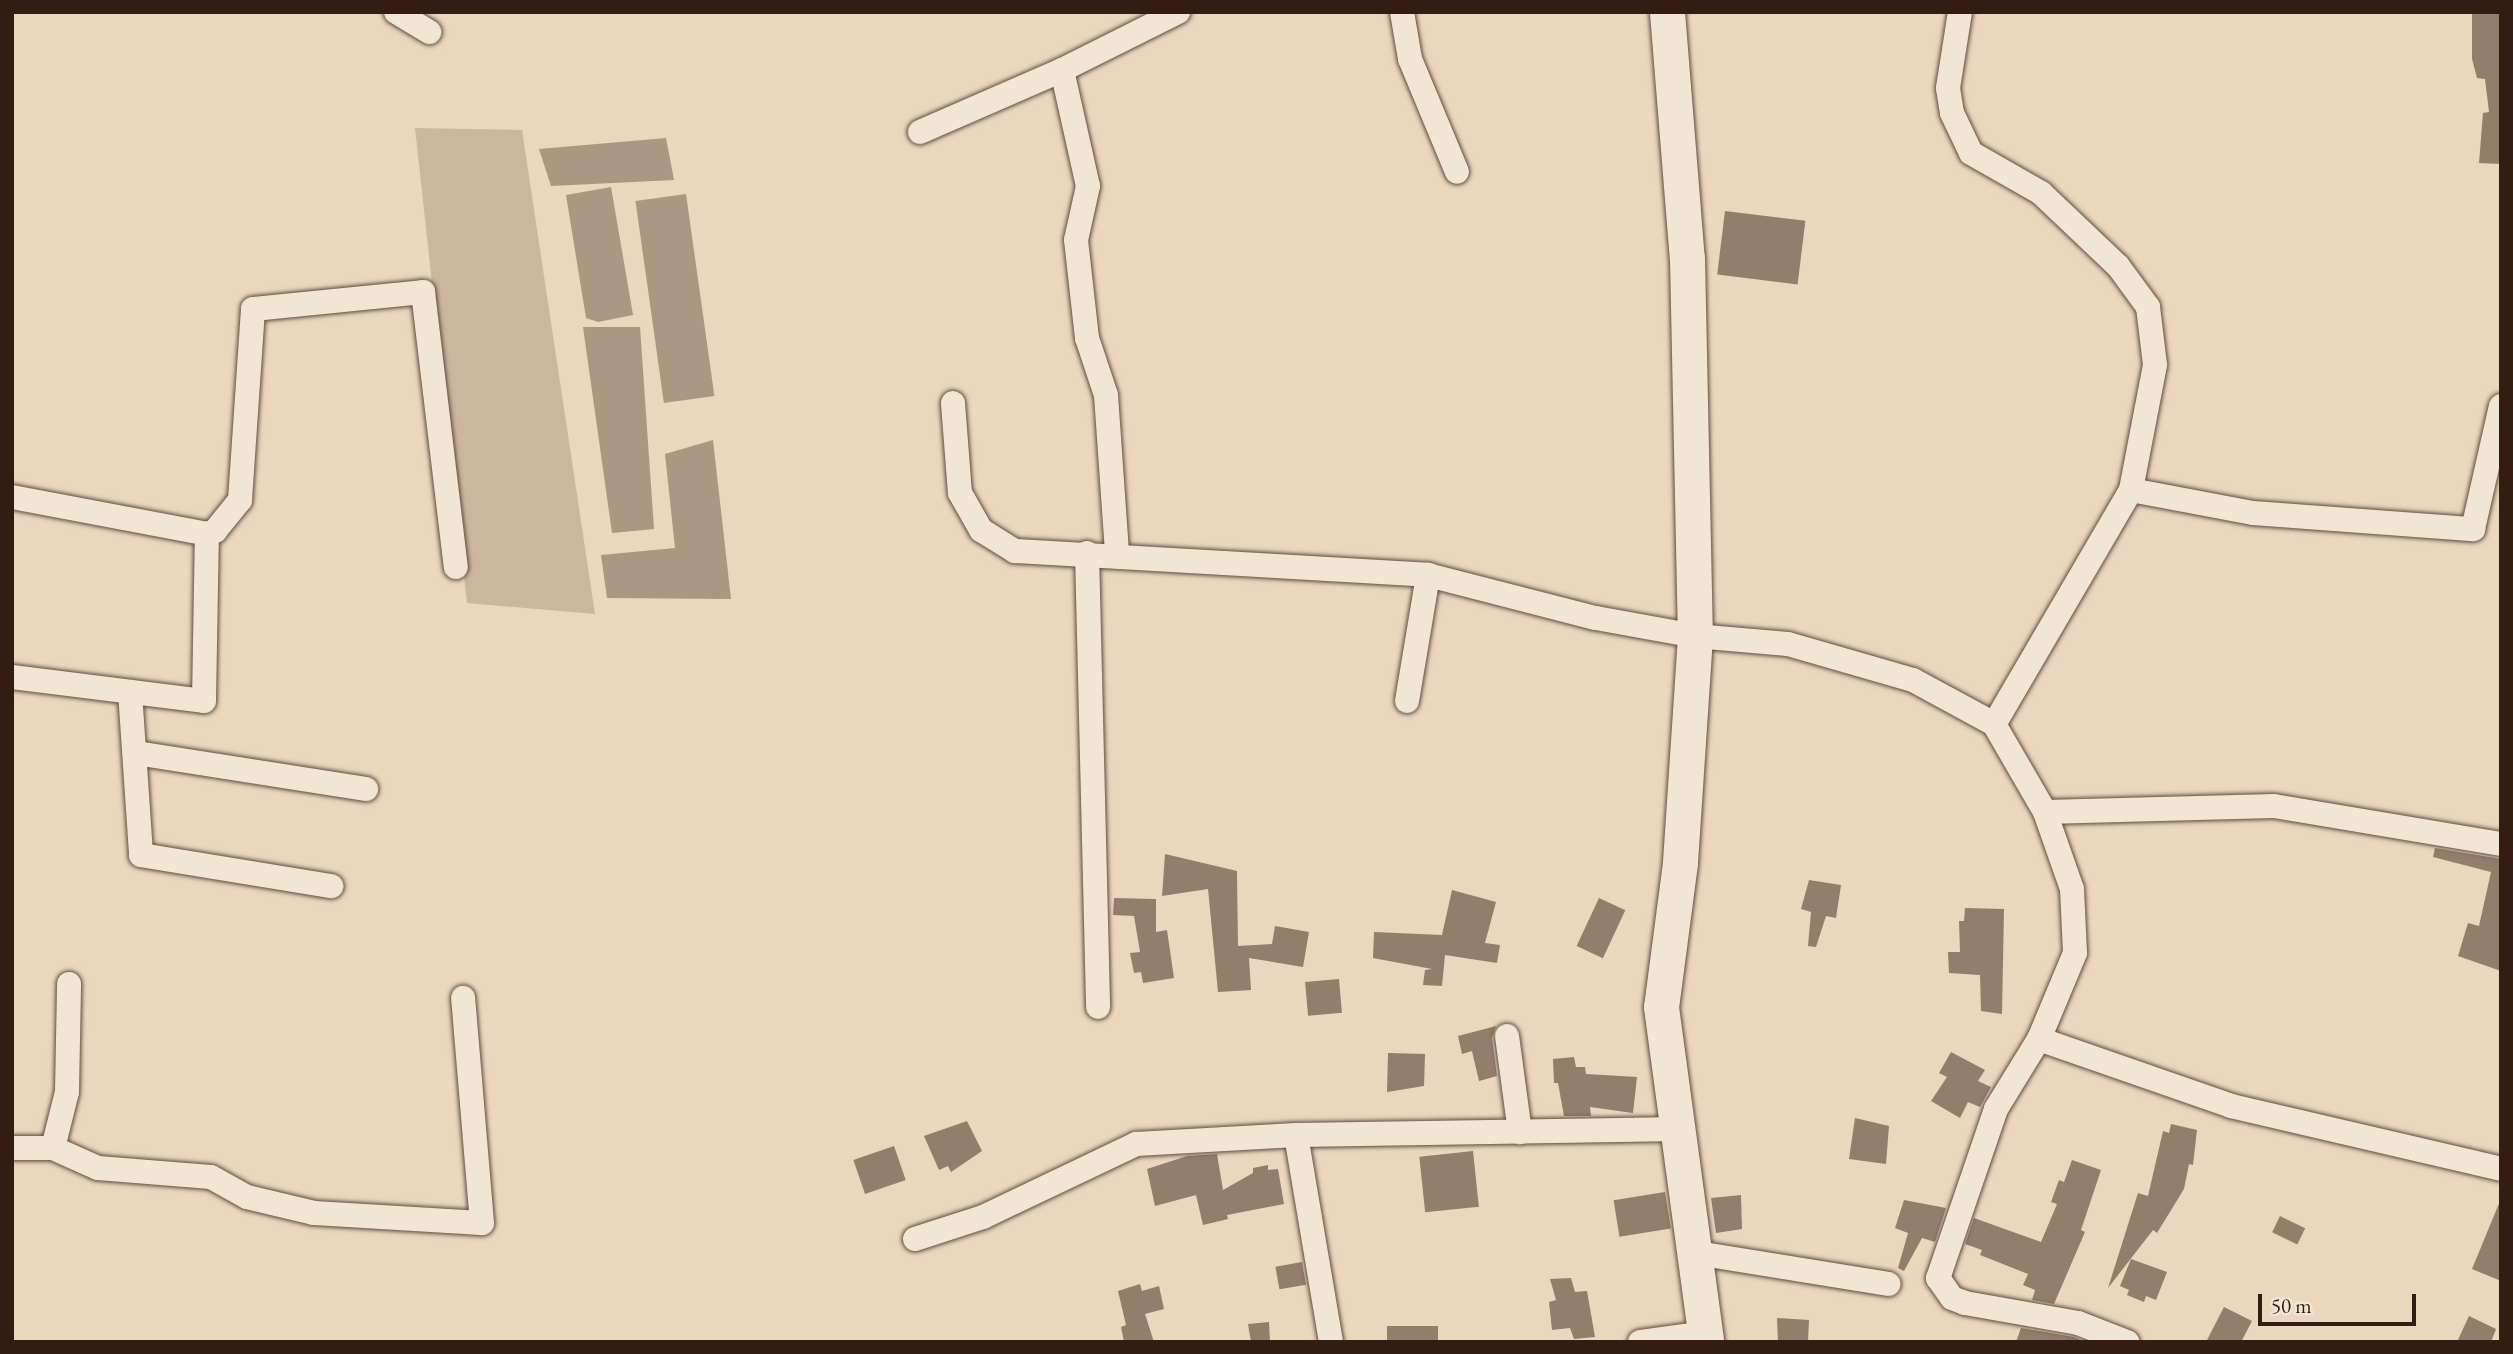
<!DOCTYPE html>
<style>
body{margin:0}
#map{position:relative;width:2513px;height:1354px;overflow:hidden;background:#ead7bd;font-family:"EB Garamond",serif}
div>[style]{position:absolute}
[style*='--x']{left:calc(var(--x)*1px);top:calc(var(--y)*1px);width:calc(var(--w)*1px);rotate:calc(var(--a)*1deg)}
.green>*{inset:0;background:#cbb7a0}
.water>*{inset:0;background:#ac9783;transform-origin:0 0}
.building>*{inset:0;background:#937d6b;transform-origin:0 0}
.roads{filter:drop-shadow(0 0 2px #624b3d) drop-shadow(0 0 2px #624b3d)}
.street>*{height:24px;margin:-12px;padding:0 12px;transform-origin:12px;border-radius:12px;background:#f1e5d4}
.secondary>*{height:35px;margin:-17.5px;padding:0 17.5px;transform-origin:17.5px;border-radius:17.5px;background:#f1e5d4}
span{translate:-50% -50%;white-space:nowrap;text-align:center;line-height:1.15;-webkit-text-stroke:5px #f1e5d4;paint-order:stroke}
.frame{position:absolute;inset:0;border:14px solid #351c12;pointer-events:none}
.scale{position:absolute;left:2258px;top:1294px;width:158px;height:32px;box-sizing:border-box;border:4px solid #351c12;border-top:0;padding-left:9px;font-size:21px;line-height:24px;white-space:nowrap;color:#351c12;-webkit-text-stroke:5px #f1e5d4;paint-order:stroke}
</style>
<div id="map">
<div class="green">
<div style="clip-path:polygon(415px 128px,522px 130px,595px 614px,467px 603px)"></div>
</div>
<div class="water">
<div style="clip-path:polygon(666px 138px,674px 180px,551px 186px,539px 149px)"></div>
<div style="clip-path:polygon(611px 187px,633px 315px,598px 322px,586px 318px,566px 195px)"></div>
<div style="left:686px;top:194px;width:204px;height:51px;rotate:82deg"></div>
<div style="clip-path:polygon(583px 327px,640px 327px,654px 529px,612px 533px)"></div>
<div style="clip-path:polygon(713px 440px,731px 599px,607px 598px,601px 555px,675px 548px,665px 454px)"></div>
</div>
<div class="building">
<div style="clip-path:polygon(2472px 12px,2501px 12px,2501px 164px,2479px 163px,2483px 113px,2489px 112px,2485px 79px,2477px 78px,2472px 59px)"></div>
<div style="left:1725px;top:211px;width:81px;height:64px;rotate:7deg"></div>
<div style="clip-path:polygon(2435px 848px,2501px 859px,2501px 971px,2458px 956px,2468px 923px,2479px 926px,2491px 872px,2433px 857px)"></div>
<div style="clip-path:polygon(1165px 854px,1237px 871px,1238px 946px,1272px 944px,1275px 926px,1309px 932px,1303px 967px,1249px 958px,1251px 990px,1218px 992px,1208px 889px,1162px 896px)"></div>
<div style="clip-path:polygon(1809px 880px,1841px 885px,1836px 918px,1826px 916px,1816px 947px,1808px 946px,1811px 912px,1801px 909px)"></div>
<div style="clip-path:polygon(1452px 890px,1496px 902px,1485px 943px,1500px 945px,1497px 963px,1445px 955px,1442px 986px,1423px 985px,1425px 970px,1432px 969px,1373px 958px,1374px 932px,1442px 935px)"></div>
<div style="clip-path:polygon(1114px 898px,1156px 899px,1156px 932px,1167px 930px,1174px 978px,1143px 983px,1141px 972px,1134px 973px,1130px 953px,1140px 952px,1134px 916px,1113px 915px)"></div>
<div style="left:1599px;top:898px;width:29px;height:53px;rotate:25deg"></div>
<div style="clip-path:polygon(1965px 908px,2004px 909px,2002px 1014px,1981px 1011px,1980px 975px,1949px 973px,1948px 952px,1960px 952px,1959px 921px,1964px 921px)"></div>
<div style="left:1339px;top:979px;width:34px;height:34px;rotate:85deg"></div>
<div style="clip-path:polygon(1496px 1026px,1492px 1038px,1497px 1076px,1479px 1081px,1472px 1051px,1462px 1054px,1458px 1036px)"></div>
<div style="clip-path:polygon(1951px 1052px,1985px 1070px,1978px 1081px,1991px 1087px,1980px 1107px,1968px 1102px,1960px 1118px,1931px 1101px,1947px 1077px,1939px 1073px)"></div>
<div style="clip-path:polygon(1388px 1053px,1425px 1054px,1424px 1086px,1387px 1092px)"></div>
<div style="clip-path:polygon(1574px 1057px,1576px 1067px,1585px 1067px,1586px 1074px,1637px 1077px,1633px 1113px,1590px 1107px,1591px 1116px,1564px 1116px,1558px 1083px,1554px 1083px,1553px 1059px)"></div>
<div style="clip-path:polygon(1855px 1118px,1889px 1126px,1886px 1164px,1849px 1159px)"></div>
<div style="clip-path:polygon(967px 1121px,982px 1151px,951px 1172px,948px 1166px,939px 1170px,924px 1136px)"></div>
<div style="clip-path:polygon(2171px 1124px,2197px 1130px,2193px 1165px,2189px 1164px,2184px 1189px,2157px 1233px,2153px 1230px,2108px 1288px,2138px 1193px,2148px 1196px,2163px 1131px,2169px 1133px)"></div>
<div style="left:894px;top:1146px;width:36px;height:43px;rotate:71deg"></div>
<div style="left:1473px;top:1151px;width:56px;height:54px;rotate:84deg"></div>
<div style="clip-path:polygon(1217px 1154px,1223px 1190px,1253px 1173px,1253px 1168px,1268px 1165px,1268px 1170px,1278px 1169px,1284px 1204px,1227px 1215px,1228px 1219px,1203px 1225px,1196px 1195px,1155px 1206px,1147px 1169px,1187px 1156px)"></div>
<div style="clip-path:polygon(2072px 1160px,2101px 1170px,2081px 1230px,2085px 1232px,2054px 1304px,2032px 1300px,2035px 1290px,2023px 1285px,2028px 1274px,1980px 1255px,1982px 1250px,1965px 1244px,1974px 1218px,2041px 1242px,2057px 1204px,2051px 1202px,2059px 1180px,2064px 1182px)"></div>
<div style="left:1665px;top:1192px;width:37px;height:52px;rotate:81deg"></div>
<div style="clip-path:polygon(1741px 1195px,1742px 1229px,1716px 1233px,1711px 1198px)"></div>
<div style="clip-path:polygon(1904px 1200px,1946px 1208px,1935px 1242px,1922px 1238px,1904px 1271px,1898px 1268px,1908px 1233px,1895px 1228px)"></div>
<div style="clip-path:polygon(2500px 1201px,2501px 1201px,2501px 1281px,2472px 1269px)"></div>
<div style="left:2280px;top:1216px;width:28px;height:18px;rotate:26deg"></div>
<div style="clip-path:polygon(2131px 1259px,2167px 1272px,2156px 1300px,2146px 1296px,2144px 1302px,2127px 1295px,2129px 1290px,2120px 1286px)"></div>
<div style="left:1302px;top:1262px;width:23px;height:27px;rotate:80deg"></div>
<div style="clip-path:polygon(1571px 1278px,1575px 1292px,1587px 1291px,1595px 1337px,1574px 1339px,1570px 1328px,1552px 1330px,1549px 1302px,1556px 1300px,1550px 1279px)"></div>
<div style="clip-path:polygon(1140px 1284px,1142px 1291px,1159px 1286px,1164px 1309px,1145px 1314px,1154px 1342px,1124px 1342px,1121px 1327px,1126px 1325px,1118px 1291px)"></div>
<div style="clip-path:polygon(2224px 1307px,2252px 1321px,2241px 1342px,2206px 1342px)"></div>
<div style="clip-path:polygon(2469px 1316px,2496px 1329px,2491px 1342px,2457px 1342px)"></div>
<div style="clip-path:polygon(1777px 1318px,1809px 1320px,1808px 1342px,1778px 1342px)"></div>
<div style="clip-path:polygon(1269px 1322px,1270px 1342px,1251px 1342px,1248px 1324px)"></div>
<div style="left:1387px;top:1326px;width:51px;height:16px"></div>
<div style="clip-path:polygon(2021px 1328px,2074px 1337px,2085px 1342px,2016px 1342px)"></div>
</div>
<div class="roads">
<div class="street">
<div style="--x:396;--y:12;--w:39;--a:31"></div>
<div style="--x:1402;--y:12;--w:48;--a:80.3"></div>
<div style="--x:1410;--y:59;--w:122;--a:67.4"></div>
<div style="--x:1960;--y:12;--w:77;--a:99"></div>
<div style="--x:1948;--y:88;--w:25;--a:81"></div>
<div style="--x:1952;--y:113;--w:44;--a:64.6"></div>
<div style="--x:1971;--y:153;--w:81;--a:29.7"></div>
<div style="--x:2041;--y:193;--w:106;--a:43.5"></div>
<div style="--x:2118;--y:266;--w:51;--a:53.8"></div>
<div style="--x:2148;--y:307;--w:58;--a:83.1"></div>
<div style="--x:2155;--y:365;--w:127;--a:100.9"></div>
<div style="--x:2131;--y:490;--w:271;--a:120.3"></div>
<div style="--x:1062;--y:70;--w:119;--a:77.4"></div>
<div style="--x:1088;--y:186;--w:55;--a:102.5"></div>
<div style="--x:1076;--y:240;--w:99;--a:83.6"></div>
<div style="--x:1087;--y:338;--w:60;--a:71.6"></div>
<div style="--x:1106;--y:395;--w:159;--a:86"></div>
<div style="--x:920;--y:132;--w:155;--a:-23.6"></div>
<div style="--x:1062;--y:70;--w:130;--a:-26.6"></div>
<div style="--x:953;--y:403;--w:90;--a:85.6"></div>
<div style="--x:960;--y:493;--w:43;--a:60.4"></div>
<div style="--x:981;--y:530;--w:40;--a:32"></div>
<div style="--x:1015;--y:551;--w:414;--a:3.3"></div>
<div style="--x:1428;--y:575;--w:173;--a:14.4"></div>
<div style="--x:1596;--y:618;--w:101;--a:10.3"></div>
<div style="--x:1695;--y:636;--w:93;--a:4.9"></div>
<div style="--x:1788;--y:644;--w:130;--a:16.1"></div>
<div style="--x:1913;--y:680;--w:92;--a:28.5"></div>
<div style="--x:1994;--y:724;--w:102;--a:59.9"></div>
<div style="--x:2045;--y:812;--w:82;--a:70.7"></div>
<div style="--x:2072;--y:889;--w:64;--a:87.3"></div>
<div style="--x:2075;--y:953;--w:93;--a:112.7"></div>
<div style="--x:2039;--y:1039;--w:82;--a:121.6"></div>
<div style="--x:1996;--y:1109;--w:179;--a:108.9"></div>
<div style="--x:1938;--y:1278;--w:24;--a:55"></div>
<div style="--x:1952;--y:1298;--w:14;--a:21"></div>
<div style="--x:1965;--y:1303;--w:115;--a:10"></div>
<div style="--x:2078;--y:1323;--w:53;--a:21.2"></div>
<div style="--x:2131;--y:490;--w:124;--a:10.7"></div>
<div style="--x:2253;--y:513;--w:221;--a:4.2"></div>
<div style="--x:2473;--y:529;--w:126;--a:-77.2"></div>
<div style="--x:12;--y:497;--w:198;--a:10.7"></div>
<div style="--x:207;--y:534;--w:9;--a:-21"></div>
<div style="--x:215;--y:531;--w:40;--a:-51"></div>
<div style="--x:240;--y:500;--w:191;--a:-86.1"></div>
<div style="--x:253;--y:309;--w:171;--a:-5.7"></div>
<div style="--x:423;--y:292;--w:277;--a:83.2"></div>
<div style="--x:1087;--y:553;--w:454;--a:88.6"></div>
<div style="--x:12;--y:677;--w:193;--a:7.1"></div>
<div style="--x:204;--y:701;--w:167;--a:-89"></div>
<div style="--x:130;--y:692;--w:163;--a:86.1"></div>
<div style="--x:141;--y:855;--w:193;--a:9.3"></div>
<div style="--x:1407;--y:701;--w:128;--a:-80.5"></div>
<div style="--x:136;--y:753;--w:233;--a:8.9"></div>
<div style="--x:2045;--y:812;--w:229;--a:-1.5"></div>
<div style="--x:2274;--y:806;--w:230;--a:9.5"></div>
<div style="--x:1507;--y:1036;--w:97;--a:82.3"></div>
<div style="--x:2039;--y:1039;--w:203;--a:19.2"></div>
<div style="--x:2231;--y:1106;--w:277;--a:13.1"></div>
<div style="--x:1296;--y:1135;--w:210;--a:80.4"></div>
<div style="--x:12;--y:1148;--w:41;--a:0"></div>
<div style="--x:53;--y:1148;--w:49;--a:24"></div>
<div style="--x:98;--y:1168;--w:113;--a:4.6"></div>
<div style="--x:211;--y:1177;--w:41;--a:29.1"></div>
<div style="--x:247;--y:1197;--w:69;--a:13.4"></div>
<div style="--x:314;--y:1213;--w:168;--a:3.4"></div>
<div style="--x:482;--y:1223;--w:226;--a:-94.8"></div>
<div style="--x:53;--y:1148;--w:58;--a:-76"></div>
<div style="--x:67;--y:1092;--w:108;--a:-88.9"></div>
<div style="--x:915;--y:1239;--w:71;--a:-17.9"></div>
<div style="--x:983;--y:1217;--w:170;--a:-25.5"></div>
<div style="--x:1136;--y:1144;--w:160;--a:-3.2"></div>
<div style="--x:1296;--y:1135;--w:384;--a:-0.9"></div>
<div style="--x:1697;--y:1253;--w:194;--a:9.2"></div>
<div style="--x:1640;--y:1342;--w:66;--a:-7.9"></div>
</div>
<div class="secondary">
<div style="--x:1667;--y:12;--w:247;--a:85.4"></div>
<div style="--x:1687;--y:258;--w:378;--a:88.8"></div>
<div style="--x:1695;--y:636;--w:227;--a:93.8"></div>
<div style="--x:1680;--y:863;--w:145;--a:97.5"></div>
<div style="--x:1661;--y:1007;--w:338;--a:82.3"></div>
</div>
</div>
<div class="frame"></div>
<div class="scale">50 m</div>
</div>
